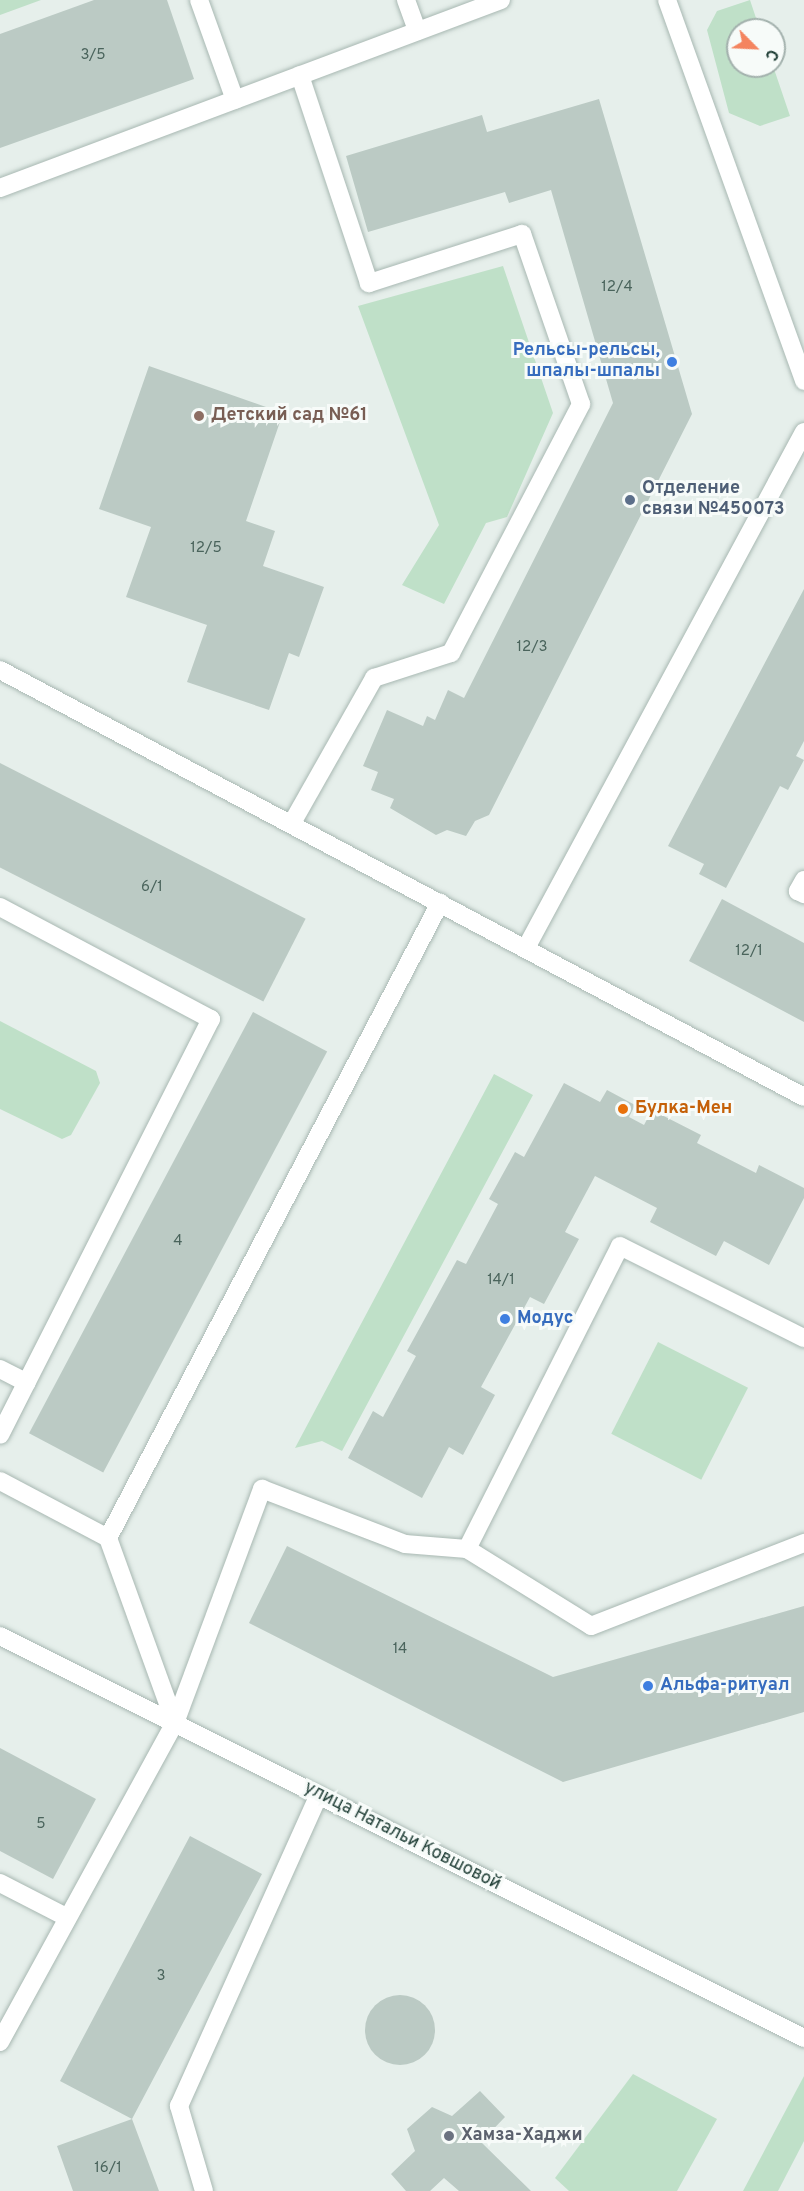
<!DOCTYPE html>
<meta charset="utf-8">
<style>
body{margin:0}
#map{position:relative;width:804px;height:2191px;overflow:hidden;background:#e6efeb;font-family:Overpass,sans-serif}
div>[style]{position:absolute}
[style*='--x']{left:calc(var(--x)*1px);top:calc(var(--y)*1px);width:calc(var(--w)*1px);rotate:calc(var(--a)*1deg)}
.green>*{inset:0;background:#bfe0c8;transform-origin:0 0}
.building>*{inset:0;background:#bbcac4;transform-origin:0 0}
.round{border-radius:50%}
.roads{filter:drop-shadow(0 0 2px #a8b8b2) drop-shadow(0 0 2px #a8b8b2)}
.lane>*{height:18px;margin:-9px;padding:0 9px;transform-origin:9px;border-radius:9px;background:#fff}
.street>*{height:18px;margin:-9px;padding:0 9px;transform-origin:9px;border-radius:9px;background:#fff}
.dots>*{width:16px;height:16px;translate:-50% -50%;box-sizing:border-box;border:3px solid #f7fbf9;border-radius:50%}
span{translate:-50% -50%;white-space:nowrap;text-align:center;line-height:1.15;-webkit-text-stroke:6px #f7fbf9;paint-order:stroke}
.number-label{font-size:15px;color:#4a645c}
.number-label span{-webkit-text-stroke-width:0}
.shop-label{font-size:18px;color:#366cbe;font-weight:700}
.right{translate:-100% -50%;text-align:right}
.left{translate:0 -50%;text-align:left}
.education-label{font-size:18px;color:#785e54;font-weight:700}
.service-label{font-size:18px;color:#4e5e75;font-weight:700}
.food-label{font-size:18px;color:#c56008;font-weight:700}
.street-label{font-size:18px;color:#24423a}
.worship-label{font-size:18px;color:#5b616d;font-weight:700}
.north{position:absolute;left:726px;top:18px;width:60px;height:60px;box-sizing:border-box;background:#f7fbf9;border:2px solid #a3b1ad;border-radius:50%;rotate:114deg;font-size:16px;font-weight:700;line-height:24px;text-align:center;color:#24423a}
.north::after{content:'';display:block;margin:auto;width:21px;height:27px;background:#f4845f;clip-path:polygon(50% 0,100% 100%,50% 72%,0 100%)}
</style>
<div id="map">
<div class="green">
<div style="clip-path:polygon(0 0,41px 0,0 15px)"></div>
<div style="clip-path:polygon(750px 0,760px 30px,738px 30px,738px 66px,773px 66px,790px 116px,760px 126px,729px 113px,707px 30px,717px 11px)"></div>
<div style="clip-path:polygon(503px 266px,553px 413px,507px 517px,486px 523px,444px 604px,402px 585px,439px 525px,358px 306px)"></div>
<div style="clip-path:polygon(0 1021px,96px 1071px,100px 1083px,71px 1135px,62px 1139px,0 1109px)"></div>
<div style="clip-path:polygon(494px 1074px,533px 1095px,342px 1451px,322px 1441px,295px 1448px)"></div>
<div style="left:658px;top:1342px;width:101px;height:103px;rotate:27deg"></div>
<div style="clip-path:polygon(633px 2074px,717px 2119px,677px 2191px,569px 2191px,555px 2178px)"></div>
<div style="clip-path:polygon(804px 2076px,804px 2141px,778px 2191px,743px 2191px)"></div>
</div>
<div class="building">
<div style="clip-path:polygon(94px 0,167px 0,194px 79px,0 148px,0 34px)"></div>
<div style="clip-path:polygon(599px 99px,692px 414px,489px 815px,475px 821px,466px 836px,447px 830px,436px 835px,390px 808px,394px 799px,371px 790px,378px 772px,363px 766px,387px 710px,423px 726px,427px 716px,435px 720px,448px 690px,464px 698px,613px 403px,551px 190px,509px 203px,505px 192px,368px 232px,346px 156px,482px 115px,487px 132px)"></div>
<div style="clip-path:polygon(149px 366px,283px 413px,246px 521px,275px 531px,263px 566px,324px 587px,299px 657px,289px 653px,269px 710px,187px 682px,207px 625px,126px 597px,151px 527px,99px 509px)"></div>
<div style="clip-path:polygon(804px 589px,804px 741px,796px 756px,804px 760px,788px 790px,780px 786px,726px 888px,699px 874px,704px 864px,668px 846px)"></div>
<div style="left:0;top:763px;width:343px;height:93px;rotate:27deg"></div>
<div style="clip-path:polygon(722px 899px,804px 943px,804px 1022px,689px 961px)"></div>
<div style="left:253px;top:1012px;width:84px;height:477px;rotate:28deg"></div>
<div style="clip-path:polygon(564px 1083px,600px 1102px,607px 1090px,635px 1105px,629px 1117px,644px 1125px,652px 1110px,701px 1135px,697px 1143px,756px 1173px,759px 1165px,804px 1188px,804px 1198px,769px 1265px,724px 1241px,716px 1256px,650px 1222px,657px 1208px,595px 1176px,565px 1232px,579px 1239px,544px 1304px,530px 1297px,481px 1387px,495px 1395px,463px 1455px,449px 1447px,422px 1498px,348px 1458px,373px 1411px,383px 1417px,416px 1356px,407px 1351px,457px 1260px,466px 1264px,498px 1204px,489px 1199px,515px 1152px,524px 1157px)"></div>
<div style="clip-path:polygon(287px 1546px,553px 1677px,804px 1606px,804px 1712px,563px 1782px,249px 1623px)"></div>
<div style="clip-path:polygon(0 1748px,96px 1799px,53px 1879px,0 1851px)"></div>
<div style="clip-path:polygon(190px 1836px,262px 1874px,132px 2119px,159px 2191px,73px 2191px,57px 2146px,132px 2119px,60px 2081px)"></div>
<div class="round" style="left:365px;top:1995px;width:70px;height:70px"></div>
<div style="clip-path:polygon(480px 2091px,505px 2117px,481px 2142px,531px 2191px,459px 2191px,444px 2178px,430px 2191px,406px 2191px,391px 2174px,415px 2151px,407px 2129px,432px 2107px,452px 2116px)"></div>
</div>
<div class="roads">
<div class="lane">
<div style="--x:199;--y:0;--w:106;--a:70.2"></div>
<div style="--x:406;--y:0;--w:33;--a:70"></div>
<div style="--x:667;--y:0;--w:405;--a:70.2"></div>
<div style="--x:0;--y:188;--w:535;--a:-20.57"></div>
<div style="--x:292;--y:823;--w:167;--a:-60.5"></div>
<div style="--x:374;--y:678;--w:81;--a:-18"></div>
<div style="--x:451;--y:653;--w:281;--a:-62.4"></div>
<div style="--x:581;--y:404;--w:180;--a:-109.1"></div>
<div style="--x:522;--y:234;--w:161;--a:162.2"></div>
<div style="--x:369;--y:283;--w:219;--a:-108.4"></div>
<div style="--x:804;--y:880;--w:13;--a:119"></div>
<div style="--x:798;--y:891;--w:7;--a:27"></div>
<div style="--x:0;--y:907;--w:239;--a:28"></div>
<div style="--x:211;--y:1019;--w:466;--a:116.9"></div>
<div style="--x:526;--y:948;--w:586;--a:-61.69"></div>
<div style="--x:0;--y:1369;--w:30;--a:27"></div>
<div style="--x:0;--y:1481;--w:122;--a:27.8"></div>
<div style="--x:108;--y:1538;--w:717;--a:-62.4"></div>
<div style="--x:108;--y:1538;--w:197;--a:70.1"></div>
<div style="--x:467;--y:1549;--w:339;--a:-63.2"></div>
<div style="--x:620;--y:1246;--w:206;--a:26.6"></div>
<div style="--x:0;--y:1883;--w:76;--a:27.2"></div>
<div style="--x:0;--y:2042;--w:364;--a:-61.3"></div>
<div style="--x:175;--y:1723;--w:250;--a:-69.6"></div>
<div style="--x:262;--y:1489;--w:153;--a:21"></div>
<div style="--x:405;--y:1544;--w:62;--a:4.6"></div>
<div style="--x:467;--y:1549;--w:146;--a:31.8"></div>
<div style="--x:591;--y:1626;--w:229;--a:-21.3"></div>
<div style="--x:204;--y:2191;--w:89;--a:-106.4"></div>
<div style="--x:179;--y:2106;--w:341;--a:-65.8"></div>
</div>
<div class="street">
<div style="--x:0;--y:670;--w:910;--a:27.97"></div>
<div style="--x:0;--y:1636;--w:899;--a:26.57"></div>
</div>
</div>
<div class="dots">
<div style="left:672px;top:362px;background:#3f7fe0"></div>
<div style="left:199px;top:416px;background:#8d6e63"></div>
<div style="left:630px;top:500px;background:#5c6f8a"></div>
<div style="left:623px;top:1109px;background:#e8710a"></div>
<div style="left:505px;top:1319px;background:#3f7fe0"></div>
<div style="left:648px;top:1686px;background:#3f7fe0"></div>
<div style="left:449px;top:2136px;background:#6b7280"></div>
</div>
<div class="number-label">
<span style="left:93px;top:56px">3/5</span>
<span style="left:617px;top:288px">12/4</span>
<span style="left:206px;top:549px">12/5</span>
<span style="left:532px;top:648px">12/3</span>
<span style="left:152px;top:888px">6/1</span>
<span style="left:749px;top:952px">12/1</span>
<span style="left:178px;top:1242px">4</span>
<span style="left:501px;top:1281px">14/1</span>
<span style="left:400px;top:1650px">14</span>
<span style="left:41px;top:1825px">5</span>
<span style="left:161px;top:1977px">3</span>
<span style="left:108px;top:2169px">16/1</span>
</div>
<div class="shop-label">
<span class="right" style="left:660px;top:362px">Рельсы-рельсы,<br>шпалы-шпалы</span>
<span class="left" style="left:517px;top:1319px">Модус</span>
<span class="left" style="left:660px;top:1686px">Альфа-ритуал</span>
</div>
<div class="education-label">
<span class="left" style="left:211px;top:416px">Детский сад №61</span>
</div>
<div class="service-label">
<span class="left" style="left:642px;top:500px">Отделение<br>связи №450073</span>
</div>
<div class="food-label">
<span class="left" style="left:635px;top:1109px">Булка-Мен</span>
</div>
<div class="street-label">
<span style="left:402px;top:1837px;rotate:27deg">улица Натальи Ковшовой</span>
</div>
<div class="worship-label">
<span class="left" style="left:461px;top:2136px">Хамза-Хаджи</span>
</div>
<div class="north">С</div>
</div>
